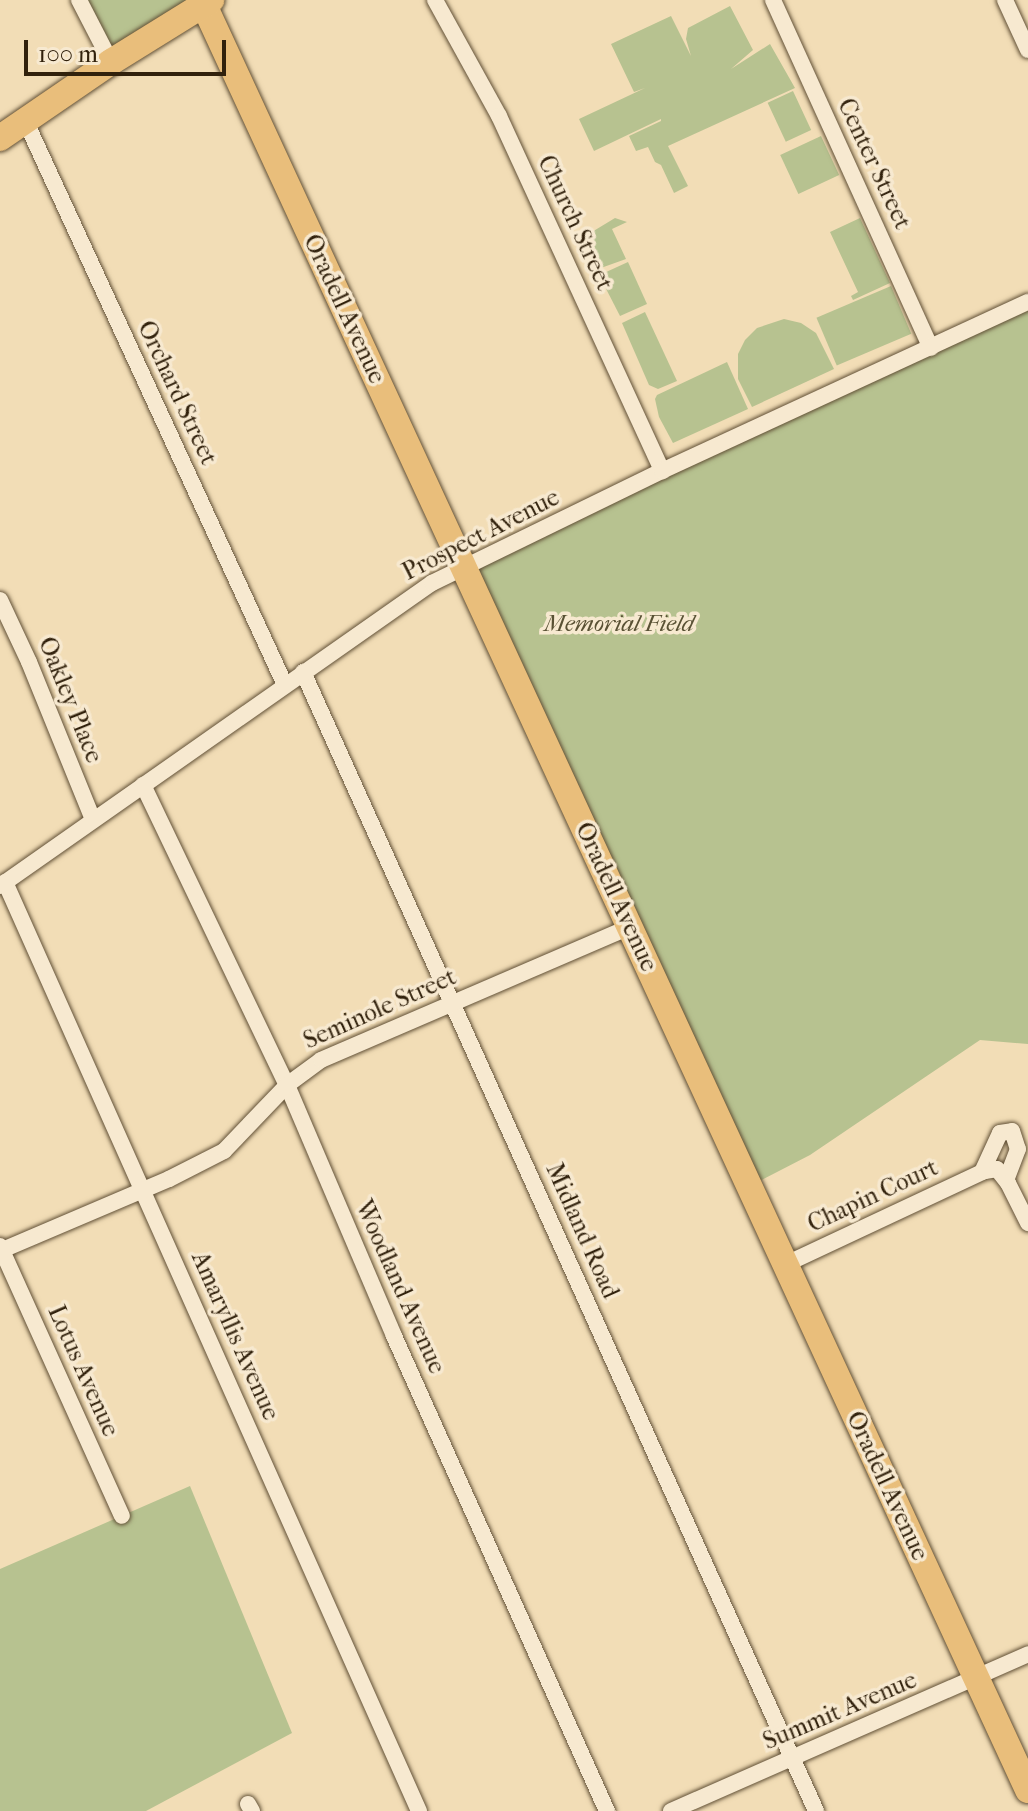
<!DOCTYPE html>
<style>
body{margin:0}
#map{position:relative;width:1028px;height:1811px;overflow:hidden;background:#f2ddb6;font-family:"IM FELL French Canon",serif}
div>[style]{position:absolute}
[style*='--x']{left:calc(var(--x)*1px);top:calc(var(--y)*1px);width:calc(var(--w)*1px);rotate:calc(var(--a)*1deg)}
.green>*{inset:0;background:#b7c290;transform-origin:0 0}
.roads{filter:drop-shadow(0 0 2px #615036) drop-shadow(0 0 2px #615036)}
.street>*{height:16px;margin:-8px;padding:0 8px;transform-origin:8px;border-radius:8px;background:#f7e9d0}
.primary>*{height:26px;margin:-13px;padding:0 13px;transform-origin:13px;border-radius:13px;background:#e9be7b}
span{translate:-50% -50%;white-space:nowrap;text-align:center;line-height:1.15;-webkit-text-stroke:7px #f7e9d0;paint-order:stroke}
.street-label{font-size:24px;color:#31210c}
.park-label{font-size:24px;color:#595134;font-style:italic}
.scale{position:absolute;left:24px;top:40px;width:202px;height:36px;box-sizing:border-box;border:4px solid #31210c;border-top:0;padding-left:10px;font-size:24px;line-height:28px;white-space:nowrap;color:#31210c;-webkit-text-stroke:6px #f7e9d0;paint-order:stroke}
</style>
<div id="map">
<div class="green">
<div style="clip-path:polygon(79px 0,201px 0,111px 62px)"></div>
<div style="clip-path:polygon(730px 6px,753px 50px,731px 69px,770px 44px,795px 88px,668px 146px,688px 186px,674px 193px,661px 165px,655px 162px,648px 147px,636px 151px,629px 136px,661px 121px,661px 119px,594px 151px,579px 119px,645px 88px,634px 92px,611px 44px,671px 16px,691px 56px,686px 39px,688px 28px)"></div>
<div style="left:793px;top:91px;width:43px;height:28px;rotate:65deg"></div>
<div style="left:821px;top:136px;width:43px;height:45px;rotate:65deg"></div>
<div style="clip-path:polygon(615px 218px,627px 222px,612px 229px,626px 259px,598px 269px,582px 238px)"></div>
<div style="clip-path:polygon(860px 218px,890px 283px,853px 300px,851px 296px,858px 292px,830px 232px)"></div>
<div style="clip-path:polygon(628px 262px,647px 304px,620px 316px,601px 279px,604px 273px)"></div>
<div style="left:891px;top:286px;width:52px;height:81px;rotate:67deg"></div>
<div style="clip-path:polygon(1028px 302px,1028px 1044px,980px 1040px,810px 1155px,748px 1187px,463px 568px)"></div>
<div style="clip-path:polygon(645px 312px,677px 381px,658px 389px,649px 385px,622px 323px)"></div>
<div style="clip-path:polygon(784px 319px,801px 323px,816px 333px,834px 369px,752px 407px,738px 379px,738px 354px,745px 340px,757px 328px)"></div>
<div style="clip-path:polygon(727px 362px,748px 409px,673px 443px,659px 417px,655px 399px,657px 395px)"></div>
<div style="clip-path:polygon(190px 1486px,292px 1733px,146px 1811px,0 1811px,0 1569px)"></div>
</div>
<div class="roads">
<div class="street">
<div style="--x:79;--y:0;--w:70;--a:62.7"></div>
<div style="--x:435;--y:0;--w:132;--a:61.1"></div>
<div style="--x:499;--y:116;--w:391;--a:65.3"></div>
<div style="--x:773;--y:0;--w:382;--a:65.6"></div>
<div style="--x:1005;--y:0;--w:55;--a:65.3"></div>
<div style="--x:25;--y:120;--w:622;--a:65.29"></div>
<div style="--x:0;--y:600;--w:68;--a:64.9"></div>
<div style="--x:29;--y:662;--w:170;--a:67.9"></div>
<div style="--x:303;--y:672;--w:1249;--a:65.75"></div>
<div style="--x:143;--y:785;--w:333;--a:64.4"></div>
<div style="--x:287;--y:1085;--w:273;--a:66.9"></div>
<div style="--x:394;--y:1336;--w:521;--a:65.85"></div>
<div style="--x:5;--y:882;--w:1017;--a:65.98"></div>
<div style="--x:0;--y:886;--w:528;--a:-35.05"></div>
<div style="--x:432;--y:583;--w:256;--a:-26"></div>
<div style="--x:662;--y:471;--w:403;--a:-24.8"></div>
<div style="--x:982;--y:1172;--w:43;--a:-65.2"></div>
<div style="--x:1000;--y:1133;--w:12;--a:-9"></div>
<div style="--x:1012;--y:1131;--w:19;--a:72"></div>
<div style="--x:1018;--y:1149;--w:33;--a:111"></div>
<div style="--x:0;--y:1246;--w:296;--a:65.7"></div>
<div style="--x:0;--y:1251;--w:184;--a:-23.1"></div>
<div style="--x:169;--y:1179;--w:62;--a:-27"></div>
<div style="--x:224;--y:1151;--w:91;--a:-46.3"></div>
<div style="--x:287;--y:1085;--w:42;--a:-36.3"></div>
<div style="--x:321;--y:1060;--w:336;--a:-23.3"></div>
<div style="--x:784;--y:1265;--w:222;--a:-25.1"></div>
<div style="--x:985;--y:1171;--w:12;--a:-9"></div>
<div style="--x:997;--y:1169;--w:18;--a:52"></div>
<div style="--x:1008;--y:1183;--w:45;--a:63.4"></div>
<div style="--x:248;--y:1804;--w:8;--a:60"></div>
<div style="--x:671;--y:1811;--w:390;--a:-23.7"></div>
</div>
<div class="primary">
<div style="--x:204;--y:5;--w:1966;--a:65.22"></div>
<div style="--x:0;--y:138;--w:135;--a:-34.4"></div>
<div style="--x:111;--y:62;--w:118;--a:-31.8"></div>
</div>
</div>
<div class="street-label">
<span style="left:874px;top:164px;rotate:65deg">Center Street</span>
<span style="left:575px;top:223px;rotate:65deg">Church Street</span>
<span style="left:344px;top:309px;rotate:65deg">Oradell Avenue</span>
<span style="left:177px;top:393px;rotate:65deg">Orchard Street</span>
<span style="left:481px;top:535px;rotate:-27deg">Prospect Avenue</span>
<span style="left:70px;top:700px;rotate:68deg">Oakley Place</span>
<span style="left:616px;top:897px;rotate:65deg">Oradell Avenue</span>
<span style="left:380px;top:1009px;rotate:-24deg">Seminole Street</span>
<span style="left:873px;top:1196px;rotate:-25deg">Chapin Court</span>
<span style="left:582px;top:1231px;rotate:66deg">Midland Road</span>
<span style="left:400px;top:1287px;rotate:66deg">Woodland Avenue</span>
<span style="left:235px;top:1336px;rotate:66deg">Amaryllis Avenue</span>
<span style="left:83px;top:1371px;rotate:66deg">Lotus Avenue</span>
<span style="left:887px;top:1486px;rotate:65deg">Oradell Avenue</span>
<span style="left:840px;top:1711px;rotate:-23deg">Summit Avenue</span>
</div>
<div class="park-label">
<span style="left:619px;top:624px">Memorial Field</span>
</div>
<div class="scale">100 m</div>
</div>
